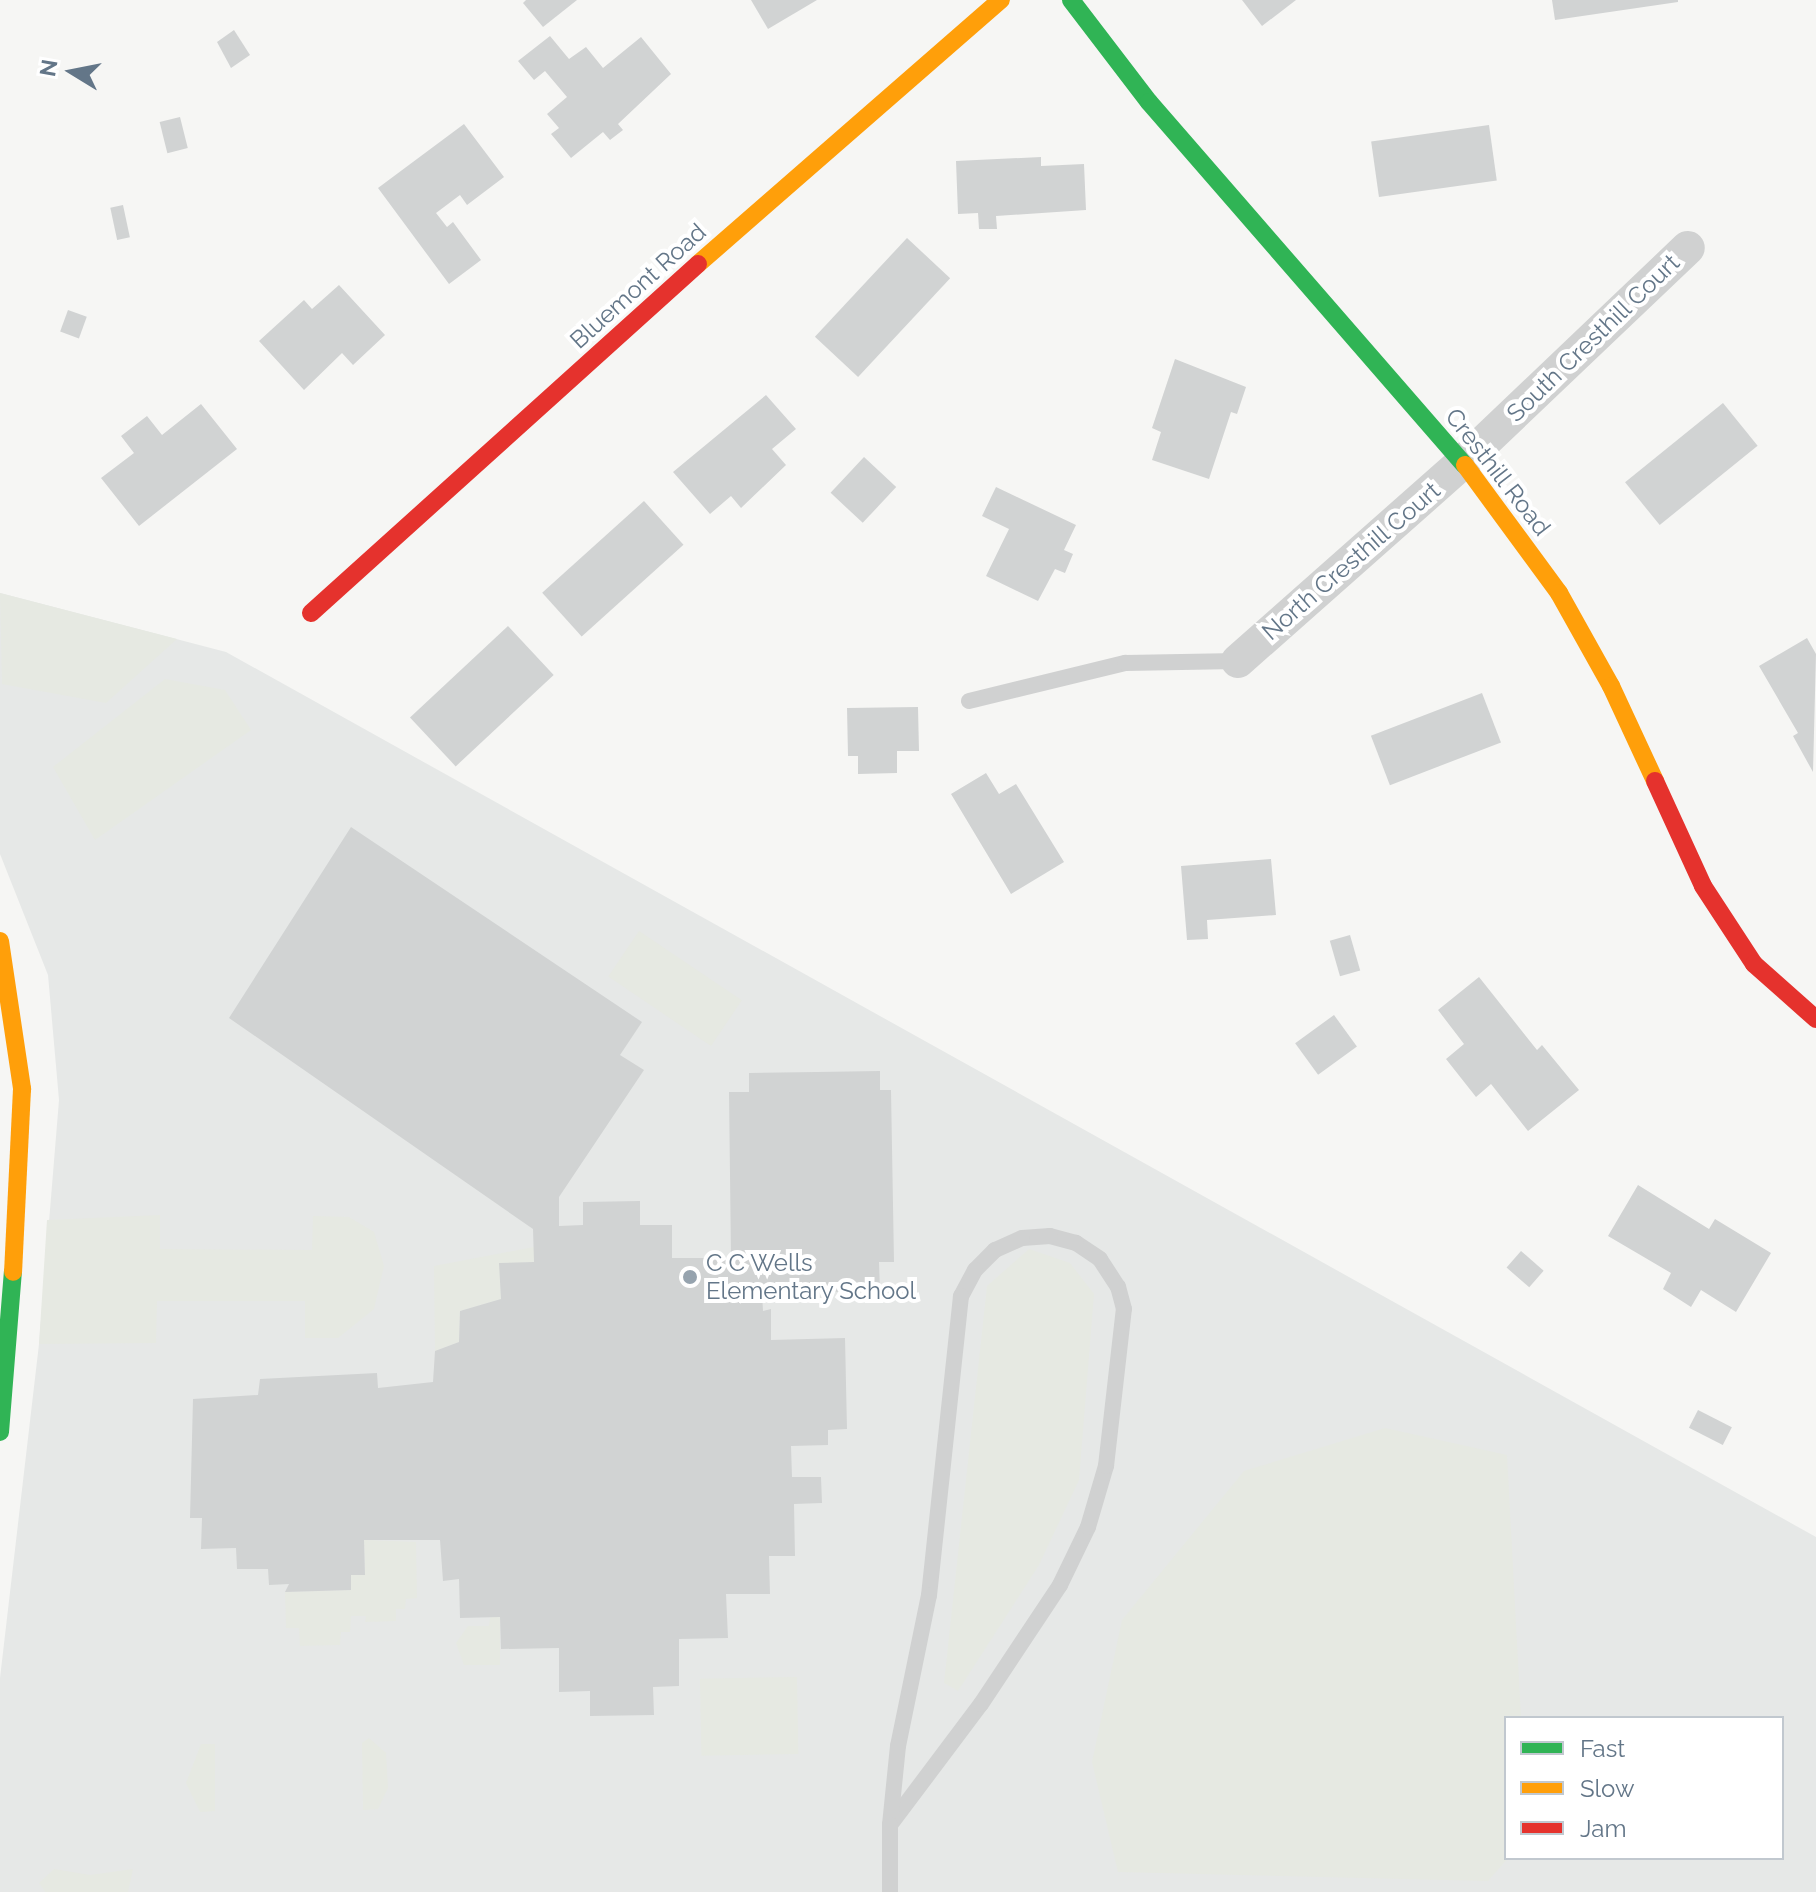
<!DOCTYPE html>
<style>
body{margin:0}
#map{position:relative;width:1816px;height:1892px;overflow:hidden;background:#f6f6f4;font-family:Raleway,sans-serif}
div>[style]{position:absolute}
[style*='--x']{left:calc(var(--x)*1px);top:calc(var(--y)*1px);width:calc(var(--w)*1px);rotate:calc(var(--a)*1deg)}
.built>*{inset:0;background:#e6e8e7}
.green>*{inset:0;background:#e6e9e2;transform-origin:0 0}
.building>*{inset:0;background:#d1d3d3;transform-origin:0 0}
.lane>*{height:16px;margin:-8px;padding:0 8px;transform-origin:8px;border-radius:8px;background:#d0d1d1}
.street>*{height:34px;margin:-17px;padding:0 17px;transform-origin:17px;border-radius:17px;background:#d0d1d1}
.fast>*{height:18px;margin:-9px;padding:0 9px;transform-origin:9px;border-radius:9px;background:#30b455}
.slow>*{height:18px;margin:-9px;padding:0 9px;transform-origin:9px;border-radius:9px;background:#ff9f0a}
.jam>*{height:18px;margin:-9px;padding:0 9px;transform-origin:9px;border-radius:9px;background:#e5322d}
.dots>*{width:22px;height:22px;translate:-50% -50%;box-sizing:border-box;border:4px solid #fff;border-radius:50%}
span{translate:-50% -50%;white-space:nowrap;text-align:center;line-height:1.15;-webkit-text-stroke:8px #fff;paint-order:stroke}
.street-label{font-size:24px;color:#637688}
.poi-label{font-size:24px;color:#637688}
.left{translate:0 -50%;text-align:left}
.legend{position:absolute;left:1504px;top:1716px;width:280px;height:144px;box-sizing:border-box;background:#fff;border:2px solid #c1c8cf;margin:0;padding:10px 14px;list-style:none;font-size:24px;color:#637688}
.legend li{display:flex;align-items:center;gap:16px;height:40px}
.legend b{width:40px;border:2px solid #c1c8cf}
.north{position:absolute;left:32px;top:32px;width:80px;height:80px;-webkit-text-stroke:6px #fff;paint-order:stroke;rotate:280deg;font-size:22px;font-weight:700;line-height:32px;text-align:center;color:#637688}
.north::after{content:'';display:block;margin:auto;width:28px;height:36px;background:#637688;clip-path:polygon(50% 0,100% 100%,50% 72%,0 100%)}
</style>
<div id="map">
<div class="built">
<div style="clip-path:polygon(evenodd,0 593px,226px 652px,1816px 1537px,1816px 1892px,0 1892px,0 1678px,39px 1344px,59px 1100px,48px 975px,0 854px,0 593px,1506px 1718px,1782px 1718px,1782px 1858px,1506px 1858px,1506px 1718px)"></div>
</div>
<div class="green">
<div style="clip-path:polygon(0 593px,177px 639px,106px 703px,2px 684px)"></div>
<div style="clip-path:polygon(165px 679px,225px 690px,251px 730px,95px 840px,53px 767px)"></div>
<div style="left:639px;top:931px;width:124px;height:55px;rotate:34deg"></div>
<div style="clip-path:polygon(160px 1215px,160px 1249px,312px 1250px,313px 1216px,349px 1217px,374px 1232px,384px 1266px,374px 1309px,338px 1338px,305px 1338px,305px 1301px,157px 1301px,156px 1343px,39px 1344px,47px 1220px)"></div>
<div style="clip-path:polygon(534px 1247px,534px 1262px,500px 1264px,501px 1299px,460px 1311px,459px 1342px,435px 1351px,434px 1266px)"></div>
<div style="clip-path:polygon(1029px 1249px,1070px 1263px,1094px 1294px,1079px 1480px,1039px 1565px,958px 1691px,944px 1683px,987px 1286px)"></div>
<div style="clip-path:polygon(1385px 1428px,1507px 1455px,1521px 1718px,1506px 1718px,1508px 1858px,1488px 1881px,1118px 1872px,1092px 1762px,1122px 1620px,1244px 1471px)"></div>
<div style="clip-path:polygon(364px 1540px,416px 1542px,417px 1598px,406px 1599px,405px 1609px,396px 1609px,396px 1621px,365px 1622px,366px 1616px,351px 1616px,350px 1632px,341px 1632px,340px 1645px,300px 1646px,299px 1628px,286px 1628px,285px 1592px,351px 1590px,351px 1575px,365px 1574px)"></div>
<div style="clip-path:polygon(490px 1617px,500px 1617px,500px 1665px,464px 1665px,456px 1643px,468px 1626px,489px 1626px)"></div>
<div style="left:797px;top:1677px;width:77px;height:97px;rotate:89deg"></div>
<div style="clip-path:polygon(369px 1738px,386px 1753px,388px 1788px,378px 1809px,363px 1810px,362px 1743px)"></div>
<div style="clip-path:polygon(201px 1744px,215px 1744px,215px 1811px,200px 1812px,186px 1783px)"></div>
<div style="clip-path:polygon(54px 1869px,90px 1875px,133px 1869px,128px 1892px,45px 1892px,39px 1883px)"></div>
</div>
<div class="building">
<div style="clip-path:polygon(526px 0,577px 0,543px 27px,523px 3px)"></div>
<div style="clip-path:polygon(751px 0,817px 0,768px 29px)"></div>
<div style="clip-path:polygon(1242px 0,1296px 0,1262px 26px)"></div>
<div style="clip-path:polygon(1552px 0,1678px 0,1678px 2px,1555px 20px)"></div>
<div style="clip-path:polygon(234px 30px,250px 55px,231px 68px,217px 42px)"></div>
<div style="clip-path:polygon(550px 36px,569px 59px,586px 47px,603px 68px,641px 37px,671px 74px,618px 124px,623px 130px,610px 140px,603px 132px,571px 158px,551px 134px,559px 128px,547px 114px,567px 97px,545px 71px,534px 80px,518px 61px)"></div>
<div style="left:180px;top:117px;width:32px;height:21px;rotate:76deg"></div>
<div style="clip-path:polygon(464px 124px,504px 177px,467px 205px,460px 195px,436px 213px,447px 227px,453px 222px,481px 260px,449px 284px,378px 188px)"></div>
<div style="left:1489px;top:125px;width:56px;height:119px;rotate:82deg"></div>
<div style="clip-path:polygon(1041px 157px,1041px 166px,1084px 164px,1086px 210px,996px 216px,997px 229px,979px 229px,978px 213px,958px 214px,956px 161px)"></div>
<div style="left:123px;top:205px;width:33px;height:13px;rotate:78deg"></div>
<div style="left:907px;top:238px;width:59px;height:135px;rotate:43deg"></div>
<div style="clip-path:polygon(339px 285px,385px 335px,353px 365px,342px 353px,304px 390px,259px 341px,304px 300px,312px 309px)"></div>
<div style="left:68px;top:310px;width:20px;height:23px;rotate:20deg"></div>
<div style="clip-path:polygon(1175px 359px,1246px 387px,1237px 414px,1231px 412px,1209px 479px,1152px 460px,1161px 432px,1152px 428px)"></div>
<div style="clip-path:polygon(766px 395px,796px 429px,772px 449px,786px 465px,741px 508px,731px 496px,710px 514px,673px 472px)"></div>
<div style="left:1723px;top:403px;width:55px;height:126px;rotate:51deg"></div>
<div style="clip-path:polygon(201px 404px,237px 449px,139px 526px,101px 478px,134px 453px,121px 436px,147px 416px,162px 435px)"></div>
<div style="left:864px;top:457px;width:44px;height:49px;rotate:43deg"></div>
<div style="clip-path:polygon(996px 487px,1076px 525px,1064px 550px,1073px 554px,1065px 573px,1055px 569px,1038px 601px,986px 576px,1009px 529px,982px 516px)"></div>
<div style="left:644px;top:501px;width:59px;height:137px;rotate:48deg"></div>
<div style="left:508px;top:626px;width:67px;height:134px;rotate:47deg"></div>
<div style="clip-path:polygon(1807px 638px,1816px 654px,1813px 772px,1793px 736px,1798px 733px,1759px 666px)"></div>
<div style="left:1482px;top:693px;width:53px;height:119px;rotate:69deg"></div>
<div style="clip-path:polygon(918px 707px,919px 751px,897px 751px,897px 773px,858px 774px,858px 756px,848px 756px,847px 708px)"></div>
<div style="clip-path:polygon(986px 773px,999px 794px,1016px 784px,1064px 862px,1011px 894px,951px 794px)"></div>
<div style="clip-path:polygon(351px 827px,642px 1022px,620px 1055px,644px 1070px,559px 1197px,559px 1226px,583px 1225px,583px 1202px,640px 1201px,640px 1225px,672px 1225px,672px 1258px,731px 1258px,729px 1092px,749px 1092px,749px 1073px,817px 1072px,880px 1071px,880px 1090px,891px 1090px,894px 1262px,879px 1262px,880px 1291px,762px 1293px,763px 1311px,771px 1309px,771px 1340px,845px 1338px,847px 1429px,828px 1430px,828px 1445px,791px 1446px,792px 1477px,821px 1477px,822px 1503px,794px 1504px,795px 1556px,769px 1556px,770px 1594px,726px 1594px,728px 1638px,679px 1639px,679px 1686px,653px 1687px,654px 1715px,590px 1716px,590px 1691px,559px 1692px,559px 1648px,501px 1649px,500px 1617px,460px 1618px,459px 1579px,443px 1581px,440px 1540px,364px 1540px,365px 1575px,351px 1575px,351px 1590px,285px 1592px,289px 1584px,269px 1585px,268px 1569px,237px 1569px,236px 1548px,201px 1549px,202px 1518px,190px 1518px,193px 1399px,258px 1395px,260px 1379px,377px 1373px,378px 1388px,433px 1382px,435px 1351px,459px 1342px,460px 1311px,501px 1299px,499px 1263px,534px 1262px,533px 1229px,229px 1018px)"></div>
<div style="clip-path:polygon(1271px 859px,1276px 915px,1207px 920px,1208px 939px,1187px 940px,1181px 866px)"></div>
<div style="left:1350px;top:935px;width:37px;height:21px;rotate:74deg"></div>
<div style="clip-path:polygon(1479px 977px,1537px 1050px,1542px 1045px,1579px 1090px,1528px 1131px,1491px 1084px,1476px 1097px,1446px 1059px,1464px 1044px,1438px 1010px)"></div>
<div style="left:1334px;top:1015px;width:39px;height:48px;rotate:54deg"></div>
<div style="clip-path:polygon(1638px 1185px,1709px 1229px,1715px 1219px,1771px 1253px,1736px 1312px,1701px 1290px,1691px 1307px,1663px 1289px,1671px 1273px,1608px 1236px)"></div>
<div style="left:1521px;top:1251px;width:30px;height:22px;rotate:41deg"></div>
<div style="left:1698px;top:1410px;width:38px;height:20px;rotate:27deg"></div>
</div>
<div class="lane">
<div style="--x:969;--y:701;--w:161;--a:-13.7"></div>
<div style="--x:1125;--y:663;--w:113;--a:-1"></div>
<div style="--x:890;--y:1825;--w:151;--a:-53.1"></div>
<div style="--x:981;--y:1704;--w:143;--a:-56.4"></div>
<div style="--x:1060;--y:1585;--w:64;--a:-64.2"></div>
<div style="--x:1088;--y:1527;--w:64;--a:-73.6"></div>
<div style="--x:1106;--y:1466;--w:158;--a:-83.5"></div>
<div style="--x:1124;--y:1309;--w:23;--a:-105"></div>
<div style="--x:1118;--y:1287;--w:33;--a:-123"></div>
<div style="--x:1100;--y:1259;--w:29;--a:-146"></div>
<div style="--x:1076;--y:1243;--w:27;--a:-165"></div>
<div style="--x:1050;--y:1236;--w:28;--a:176"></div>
<div style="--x:1022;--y:1238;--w:30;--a:156"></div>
<div style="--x:995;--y:1250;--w:28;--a:135"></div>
<div style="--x:975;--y:1270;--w:30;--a:118"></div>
<div style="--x:961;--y:1296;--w:301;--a:96.1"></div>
<div style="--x:929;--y:1595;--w:154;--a:101.6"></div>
<div style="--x:898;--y:1746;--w:79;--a:95.8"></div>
<div style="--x:890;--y:1825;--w:67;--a:90"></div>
</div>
<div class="street">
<div style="--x:1238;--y:661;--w:302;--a:-41.5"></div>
<div style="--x:1464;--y:461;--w:309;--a:-43.6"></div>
</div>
<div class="fast">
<div style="--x:1071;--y:0;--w:128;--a:52.6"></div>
<div style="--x:1149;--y:102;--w:481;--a:49"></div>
<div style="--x:0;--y:1432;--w:161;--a:-85.4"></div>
</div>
<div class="slow">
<div style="--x:698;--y:264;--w:402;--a:-41.1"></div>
<div style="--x:1465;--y:465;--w:159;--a:53.7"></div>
<div style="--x:1559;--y:593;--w:107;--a:60.8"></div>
<div style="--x:1611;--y:686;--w:105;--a:65.1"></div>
<div style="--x:0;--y:941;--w:150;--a:81.5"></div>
<div style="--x:22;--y:1089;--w:183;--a:92.8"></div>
</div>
<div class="jam">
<div style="--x:311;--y:613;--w:521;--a:-42.04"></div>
<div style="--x:1655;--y:781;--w:115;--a:65.4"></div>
<div style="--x:1703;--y:886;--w:93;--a:56.8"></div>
<div style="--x:1754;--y:964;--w:83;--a:41.6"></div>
</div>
<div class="dots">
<div style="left:690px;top:1277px;background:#96a3ae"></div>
</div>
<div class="street-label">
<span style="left:638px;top:286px;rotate:-42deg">Bluemont Road</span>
<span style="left:1593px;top:338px;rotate:-44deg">South Cresthill Court</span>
<span style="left:1498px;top:472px;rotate:52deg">Cresthill Road</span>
<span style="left:1351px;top:561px;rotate:-41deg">North Cresthill Court</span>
</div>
<div class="poi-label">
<span class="left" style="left:706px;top:1277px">C C Wells<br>Elementary School</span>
</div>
<ul class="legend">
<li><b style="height:10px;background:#30b455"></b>Fast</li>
<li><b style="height:10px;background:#ff9f0a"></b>Slow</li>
<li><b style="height:10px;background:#e5322d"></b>Jam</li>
</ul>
<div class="north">N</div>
</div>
